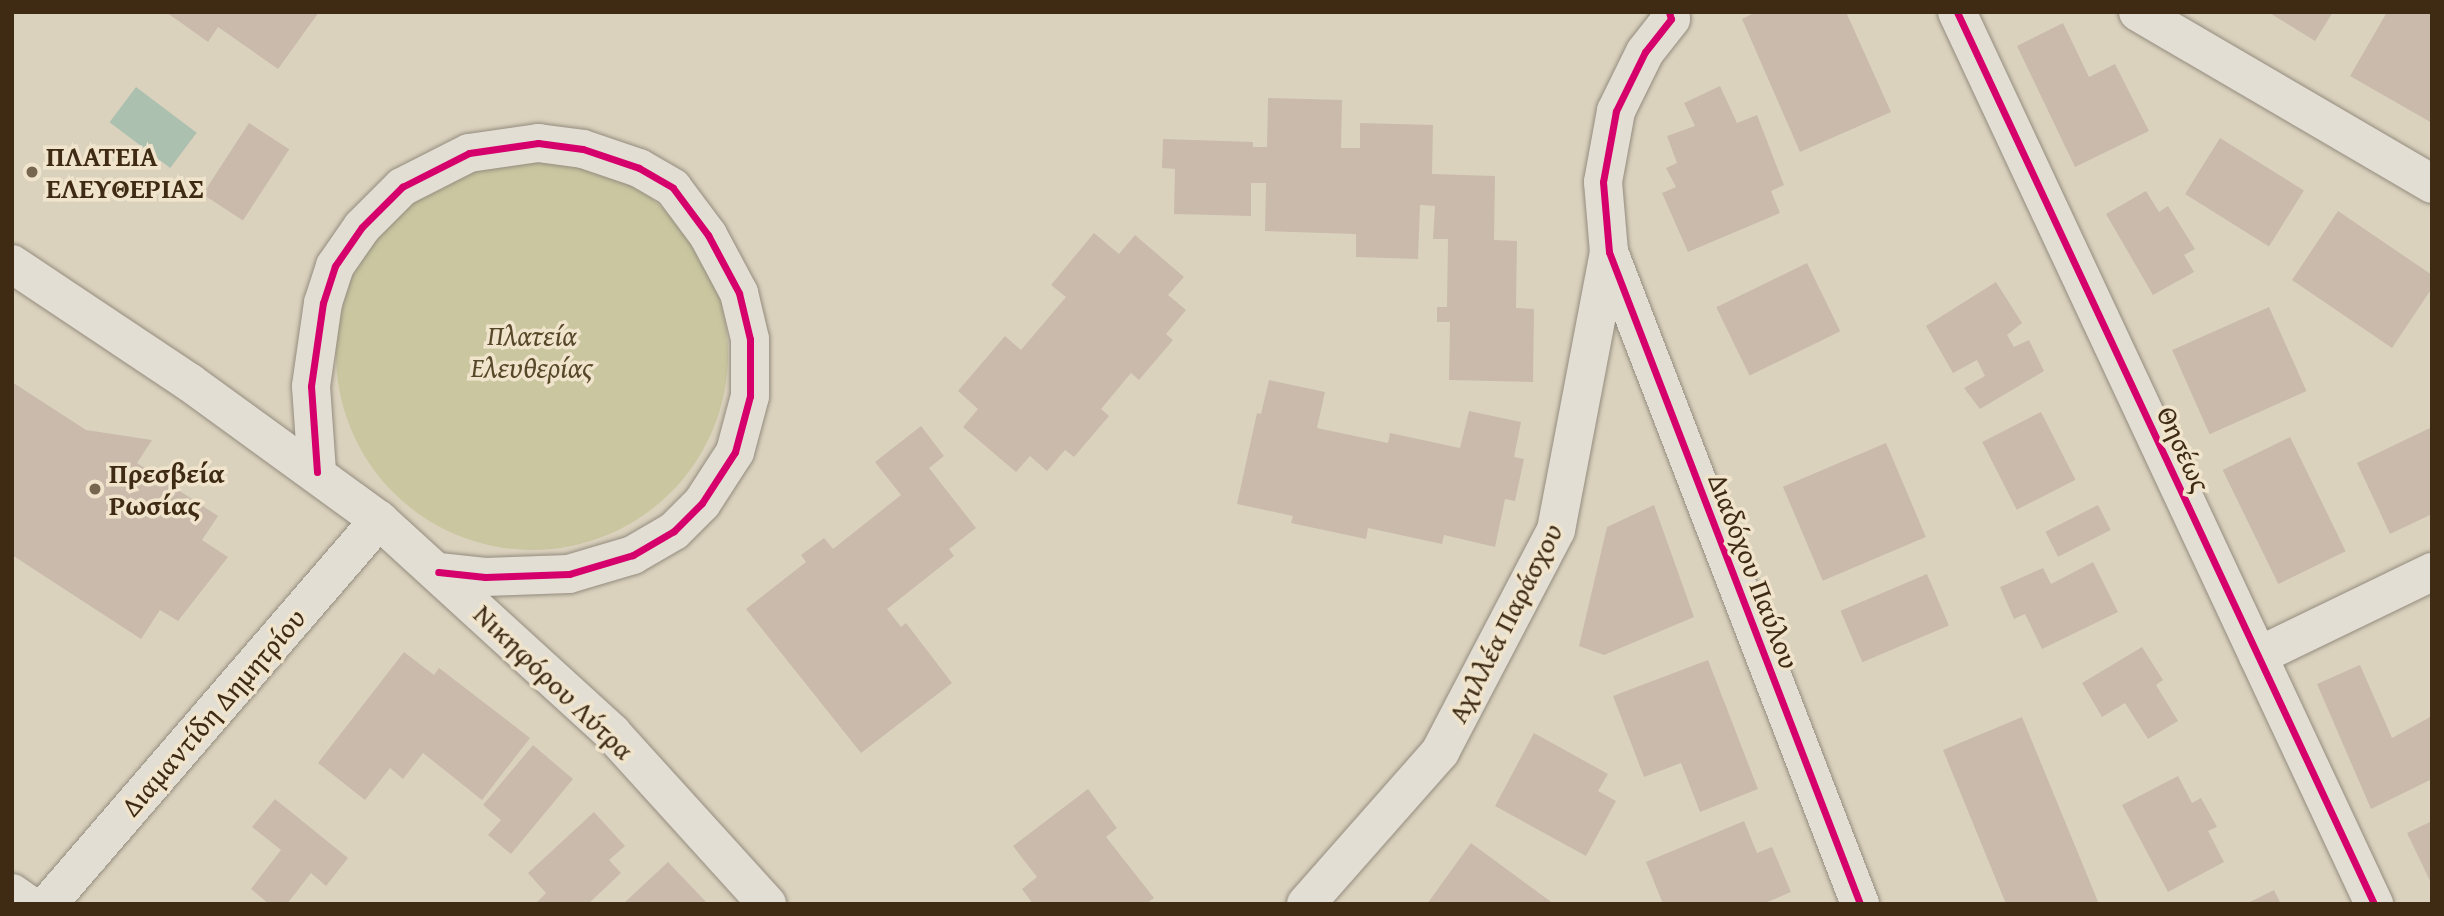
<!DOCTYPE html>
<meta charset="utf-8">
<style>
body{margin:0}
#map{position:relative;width:2444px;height:916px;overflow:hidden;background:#dbd2be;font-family:"Gentium Book Plus",serif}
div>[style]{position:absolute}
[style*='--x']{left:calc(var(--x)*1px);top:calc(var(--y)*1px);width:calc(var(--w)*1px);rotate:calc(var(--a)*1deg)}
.green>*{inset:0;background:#c9c6a0}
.round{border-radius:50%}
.water>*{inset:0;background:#acc0af;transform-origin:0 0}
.building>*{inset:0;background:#c9baab;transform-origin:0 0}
.roads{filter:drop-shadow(0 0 2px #948c7e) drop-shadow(0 0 2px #948c7e)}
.minor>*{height:38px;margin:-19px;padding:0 19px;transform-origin:19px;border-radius:19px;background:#e3ded4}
.cycleway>*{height:7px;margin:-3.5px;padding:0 3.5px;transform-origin:3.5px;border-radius:3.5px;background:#d6006c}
.dots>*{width:19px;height:19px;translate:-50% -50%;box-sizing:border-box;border:4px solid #f0e4cc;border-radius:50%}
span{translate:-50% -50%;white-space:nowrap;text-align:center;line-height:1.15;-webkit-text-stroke:7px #f0e4cc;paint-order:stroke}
.poi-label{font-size:28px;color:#3f2b13;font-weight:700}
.left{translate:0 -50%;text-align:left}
.park-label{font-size:28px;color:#58482a;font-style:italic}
.street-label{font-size:28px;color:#3f2b13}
.frame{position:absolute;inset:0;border:14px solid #3f2b13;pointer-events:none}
</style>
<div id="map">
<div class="green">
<div class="round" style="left:336px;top:158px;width:392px;height:392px"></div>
</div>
<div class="water">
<div style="left:136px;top:87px;width:76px;height:44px;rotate:37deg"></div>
</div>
<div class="building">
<div style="clip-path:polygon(166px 12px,319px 12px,278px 69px,218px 27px,208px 42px)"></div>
<div style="clip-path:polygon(1756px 12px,1846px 12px,1891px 112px,1800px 152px,1742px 19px)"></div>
<div style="clip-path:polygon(2268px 12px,2333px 12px,2315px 41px)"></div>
<div style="clip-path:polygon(2387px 12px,2432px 12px,2432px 123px,2350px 76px)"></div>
<div style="clip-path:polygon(2063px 23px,2089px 77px,2115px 64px,2149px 131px,2075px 167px,2017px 46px)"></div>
<div style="clip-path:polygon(1720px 86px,1737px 123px,1757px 115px,1784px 185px,1771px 191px,1780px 213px,1688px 252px,1662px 193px,1676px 187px,1666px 168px,1677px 163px,1667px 136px,1695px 126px,1684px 103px)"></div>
<div style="clip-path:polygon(1268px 98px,1342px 100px,1341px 148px,1360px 148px,1360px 123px,1433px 125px,1432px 174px,1495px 176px,1494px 240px,1517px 241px,1516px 308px,1534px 309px,1533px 382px,1449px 380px,1450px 322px,1437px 322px,1437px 307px,1447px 307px,1448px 239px,1433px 239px,1435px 206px,1420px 205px,1418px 259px,1356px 257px,1356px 234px,1265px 231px,1266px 183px,1251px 183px,1251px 216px,1174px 214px,1175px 169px,1162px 168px,1163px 139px,1253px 142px,1253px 147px,1267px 147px)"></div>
<div style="left:249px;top:123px;width:48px;height:85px;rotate:33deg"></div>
<div style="left:2220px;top:138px;width:99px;height:66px;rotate:32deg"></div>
<div style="clip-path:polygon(2146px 191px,2159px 212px,2168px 206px,2195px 249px,2184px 255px,2194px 272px,2153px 295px,2106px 214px)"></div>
<div style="clip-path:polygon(2338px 211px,2432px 275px,2432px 288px,2392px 348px,2292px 280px)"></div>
<div style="clip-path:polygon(1094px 233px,1119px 254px,1135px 235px,1184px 277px,1168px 295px,1186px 310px,1166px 334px,1173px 340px,1139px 380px,1131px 373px,1101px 409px,1109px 416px,1074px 457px,1065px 450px,1047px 471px,1030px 456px,1016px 472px,963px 427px,978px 409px,958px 391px,1005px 336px,1021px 350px,1066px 297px,1051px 285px)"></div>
<div style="left:1807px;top:263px;width:76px;height:101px;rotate:64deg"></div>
<div style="clip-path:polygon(1996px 282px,2022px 323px,2007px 335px,2014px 347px,2029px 340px,2044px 371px,1980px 409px,1964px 388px,1985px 376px,1977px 360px,1953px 373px,1926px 326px)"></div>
<div style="left:2269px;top:307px;width:92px;height:106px;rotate:66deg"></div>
<div style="clip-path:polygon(1269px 380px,1325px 392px,1317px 428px,1388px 443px,1390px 433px,1460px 448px,1469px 411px,1521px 422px,1514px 457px,1524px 459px,1515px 501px,1505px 499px,1495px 547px,1444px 535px,1442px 544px,1368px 528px,1366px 539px,1291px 523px,1293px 516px,1237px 504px,1257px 413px,1261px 414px)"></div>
<div style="clip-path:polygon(12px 382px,86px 430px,152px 440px,137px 463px,218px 516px,202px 540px,228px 557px,178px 621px,160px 610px,141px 639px,12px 555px)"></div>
<div style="left:2041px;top:412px;width:76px;height:66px;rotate:63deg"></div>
<div style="clip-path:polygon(921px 426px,944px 456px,929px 468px,976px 528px,949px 549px,954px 556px,887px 609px,901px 627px,906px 623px,952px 683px,861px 753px,746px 609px,806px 562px,801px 555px,824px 538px,833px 549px,901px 495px,875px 462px)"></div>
<div style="clip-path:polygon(2432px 427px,2432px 514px,2390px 534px,2357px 463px)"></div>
<div style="left:2290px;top:437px;width:127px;height:75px;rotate:64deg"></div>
<div style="left:1886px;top:443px;width:102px;height:112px;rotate:67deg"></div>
<div style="clip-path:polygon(1654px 505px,1694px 617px,1604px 655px,1579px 646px,1607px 527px)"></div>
<div style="left:2098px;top:505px;width:28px;height:59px;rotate:63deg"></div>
<div style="clip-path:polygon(2093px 562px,2118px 612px,2042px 649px,2025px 614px,2014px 619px,2000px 587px,2043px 568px,2051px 584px)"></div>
<div style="left:1927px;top:574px;width:56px;height:94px;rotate:67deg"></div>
<div style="clip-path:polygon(2142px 647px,2163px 680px,2156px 685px,2178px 721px,2148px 739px,2125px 703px,2102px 717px,2082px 683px)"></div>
<div style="clip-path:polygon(404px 652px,434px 675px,439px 668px,530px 738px,482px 800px,423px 753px,403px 779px,390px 768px,365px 800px,318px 763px)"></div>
<div style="clip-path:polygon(1708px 660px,1758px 789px,1700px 812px,1681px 763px,1644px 777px,1613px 696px)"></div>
<div style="clip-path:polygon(2360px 665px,2392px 738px,2432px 716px,2432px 779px,2371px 809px,2317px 684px)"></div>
<div style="clip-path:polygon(2022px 717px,2099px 904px,2006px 904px,1943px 750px)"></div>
<div style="clip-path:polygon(1534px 733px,1608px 774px,1598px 791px,1616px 801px,1586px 856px,1495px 806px)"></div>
<div style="clip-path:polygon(533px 745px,573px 779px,511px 854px,488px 835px,501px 820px,483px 805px)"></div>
<div style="clip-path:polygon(2178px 776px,2192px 803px,2201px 798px,2217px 827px,2208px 831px,2224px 862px,2168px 892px,2122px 805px)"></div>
<div style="clip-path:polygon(1088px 789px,1117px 828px,1106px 837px,1154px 898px,1146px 904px,1033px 904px,1022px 889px,1037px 877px,1013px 846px)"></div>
<div style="clip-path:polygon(275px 799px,348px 858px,326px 886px,311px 873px,287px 904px,269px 904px,251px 889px,281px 850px,252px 827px)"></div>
<div style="clip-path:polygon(594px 812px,625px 846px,609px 860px,621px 873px,588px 904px,535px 904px,546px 893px,528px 873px)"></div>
<div style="clip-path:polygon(1744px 821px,1757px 853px,1772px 847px,1791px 892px,1763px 904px,1663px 904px,1646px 862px)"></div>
<div style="clip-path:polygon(2432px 821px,2432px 885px,2407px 833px)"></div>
<div style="clip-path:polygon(1471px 843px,1554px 904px,1427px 904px)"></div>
<div style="clip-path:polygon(668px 862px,708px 904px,623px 904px)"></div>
<div style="clip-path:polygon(2274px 890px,2281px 904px,2246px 904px)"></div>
</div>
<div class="roads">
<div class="minor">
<div style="--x:1669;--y:12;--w:7;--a:74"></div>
<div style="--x:1671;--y:19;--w:42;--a:128.2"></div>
<div style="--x:1645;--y:52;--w:66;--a:116.2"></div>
<div style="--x:1616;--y:111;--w:72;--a:100.4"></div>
<div style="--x:1603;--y:182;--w:70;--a:85.1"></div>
<div style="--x:1609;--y:252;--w:699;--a:68.94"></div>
<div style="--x:1957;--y:12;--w:985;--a:64.94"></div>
<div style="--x:2138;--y:12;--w:341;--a:30.3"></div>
<div style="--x:12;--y:264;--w:213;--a:33.7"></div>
<div style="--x:189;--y:382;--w:235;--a:36"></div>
<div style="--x:379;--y:520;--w:316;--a:42.4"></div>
<div style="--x:612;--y:733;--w:231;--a:47.8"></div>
<div style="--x:317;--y:472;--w:86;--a:-94"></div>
<div style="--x:311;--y:386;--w:84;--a:-81.8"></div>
<div style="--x:323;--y:303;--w:39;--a:-72"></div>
<div style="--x:335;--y:266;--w:47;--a:-55.3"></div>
<div style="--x:362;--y:227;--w:57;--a:-45"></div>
<div style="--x:402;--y:187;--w:75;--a:-26.9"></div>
<div style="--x:469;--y:153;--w:70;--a:-8.2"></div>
<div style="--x:538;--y:143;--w:45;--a:7.6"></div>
<div style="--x:583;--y:149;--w:59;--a:18.7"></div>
<div style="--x:639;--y:168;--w:39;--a:30"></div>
<div style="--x:673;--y:188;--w:59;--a:53.3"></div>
<div style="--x:708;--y:235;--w:66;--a:61.9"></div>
<div style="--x:739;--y:293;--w:47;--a:76.6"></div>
<div style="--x:750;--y:339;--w:57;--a:90"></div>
<div style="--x:750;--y:396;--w:58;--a:105"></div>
<div style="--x:735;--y:452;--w:61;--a:122.9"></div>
<div style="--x:702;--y:503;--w:40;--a:135"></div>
<div style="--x:674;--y:531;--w:48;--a:149.7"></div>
<div style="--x:633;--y:555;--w:67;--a:163.5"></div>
<div style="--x:569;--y:574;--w:84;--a:178"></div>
<div style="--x:485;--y:577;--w:47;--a:-173.9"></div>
<div style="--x:2258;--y:656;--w:193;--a:-25.8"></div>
<div style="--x:12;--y:893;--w:19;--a:35"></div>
<div style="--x:48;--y:904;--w:507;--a:-49.24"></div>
<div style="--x:1306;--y:904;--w:203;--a:-48.6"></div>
<div style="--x:1440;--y:752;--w:250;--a:-62.4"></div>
<div style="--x:1556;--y:530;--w:283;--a:-79.2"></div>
</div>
</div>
<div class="cycleway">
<div style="--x:1669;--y:12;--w:7;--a:74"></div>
<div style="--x:1671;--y:19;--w:42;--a:128.2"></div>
<div style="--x:1645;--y:52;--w:66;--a:116.2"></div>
<div style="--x:1616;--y:111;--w:72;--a:100.4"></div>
<div style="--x:1603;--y:182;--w:70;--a:85.1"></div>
<div style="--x:1609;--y:252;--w:699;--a:68.94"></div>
<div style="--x:1957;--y:12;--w:985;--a:64.94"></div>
<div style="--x:317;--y:472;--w:86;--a:-94"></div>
<div style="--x:311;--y:386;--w:84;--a:-81.8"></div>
<div style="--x:323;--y:303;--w:39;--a:-72"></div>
<div style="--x:335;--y:266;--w:47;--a:-55.3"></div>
<div style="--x:362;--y:227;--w:57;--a:-45"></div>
<div style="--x:402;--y:187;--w:75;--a:-26.9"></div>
<div style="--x:469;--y:153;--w:70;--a:-8.2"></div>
<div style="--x:538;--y:143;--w:45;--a:7.6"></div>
<div style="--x:583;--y:149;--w:59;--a:18.7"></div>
<div style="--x:639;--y:168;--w:39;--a:30"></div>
<div style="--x:673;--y:188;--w:59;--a:53.3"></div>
<div style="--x:708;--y:235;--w:66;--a:61.9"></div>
<div style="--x:739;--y:293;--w:47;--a:76.6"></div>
<div style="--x:750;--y:339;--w:57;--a:90"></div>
<div style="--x:750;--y:396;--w:58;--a:105"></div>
<div style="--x:735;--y:452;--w:61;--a:122.9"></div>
<div style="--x:702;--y:503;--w:40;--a:135"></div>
<div style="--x:674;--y:531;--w:48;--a:149.7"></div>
<div style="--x:633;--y:555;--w:67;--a:163.5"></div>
<div style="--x:569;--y:574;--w:84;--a:178"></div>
<div style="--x:485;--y:577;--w:47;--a:-173.9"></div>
</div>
<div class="dots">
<div style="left:32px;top:172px;background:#76654f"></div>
<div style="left:95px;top:489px;background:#76654f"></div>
</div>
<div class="poi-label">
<span class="left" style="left:46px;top:172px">ΠΛΑΤΕΙΑ<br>ΕΛΕΥΘΕΡΙΑΣ</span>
<span class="left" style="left:109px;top:489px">Πρεσβεία<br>Ρωσίας</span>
</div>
<div class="park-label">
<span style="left:532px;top:351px">Πλατεία<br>Ελευθερίας</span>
</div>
<div class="street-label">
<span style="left:2184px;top:449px;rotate:65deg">Θησέως</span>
<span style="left:1754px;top:571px;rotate:69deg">Διαδόχου Παύλου</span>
<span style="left:1505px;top:623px;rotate:-63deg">Αχιλλέα Παράσχου</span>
<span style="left:554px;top:682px;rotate:44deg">Νικηφόρου Λύτρα</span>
<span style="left:213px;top:712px;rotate:-49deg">Διαμαντίδη Δημητρίου</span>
</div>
<div class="frame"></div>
</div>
